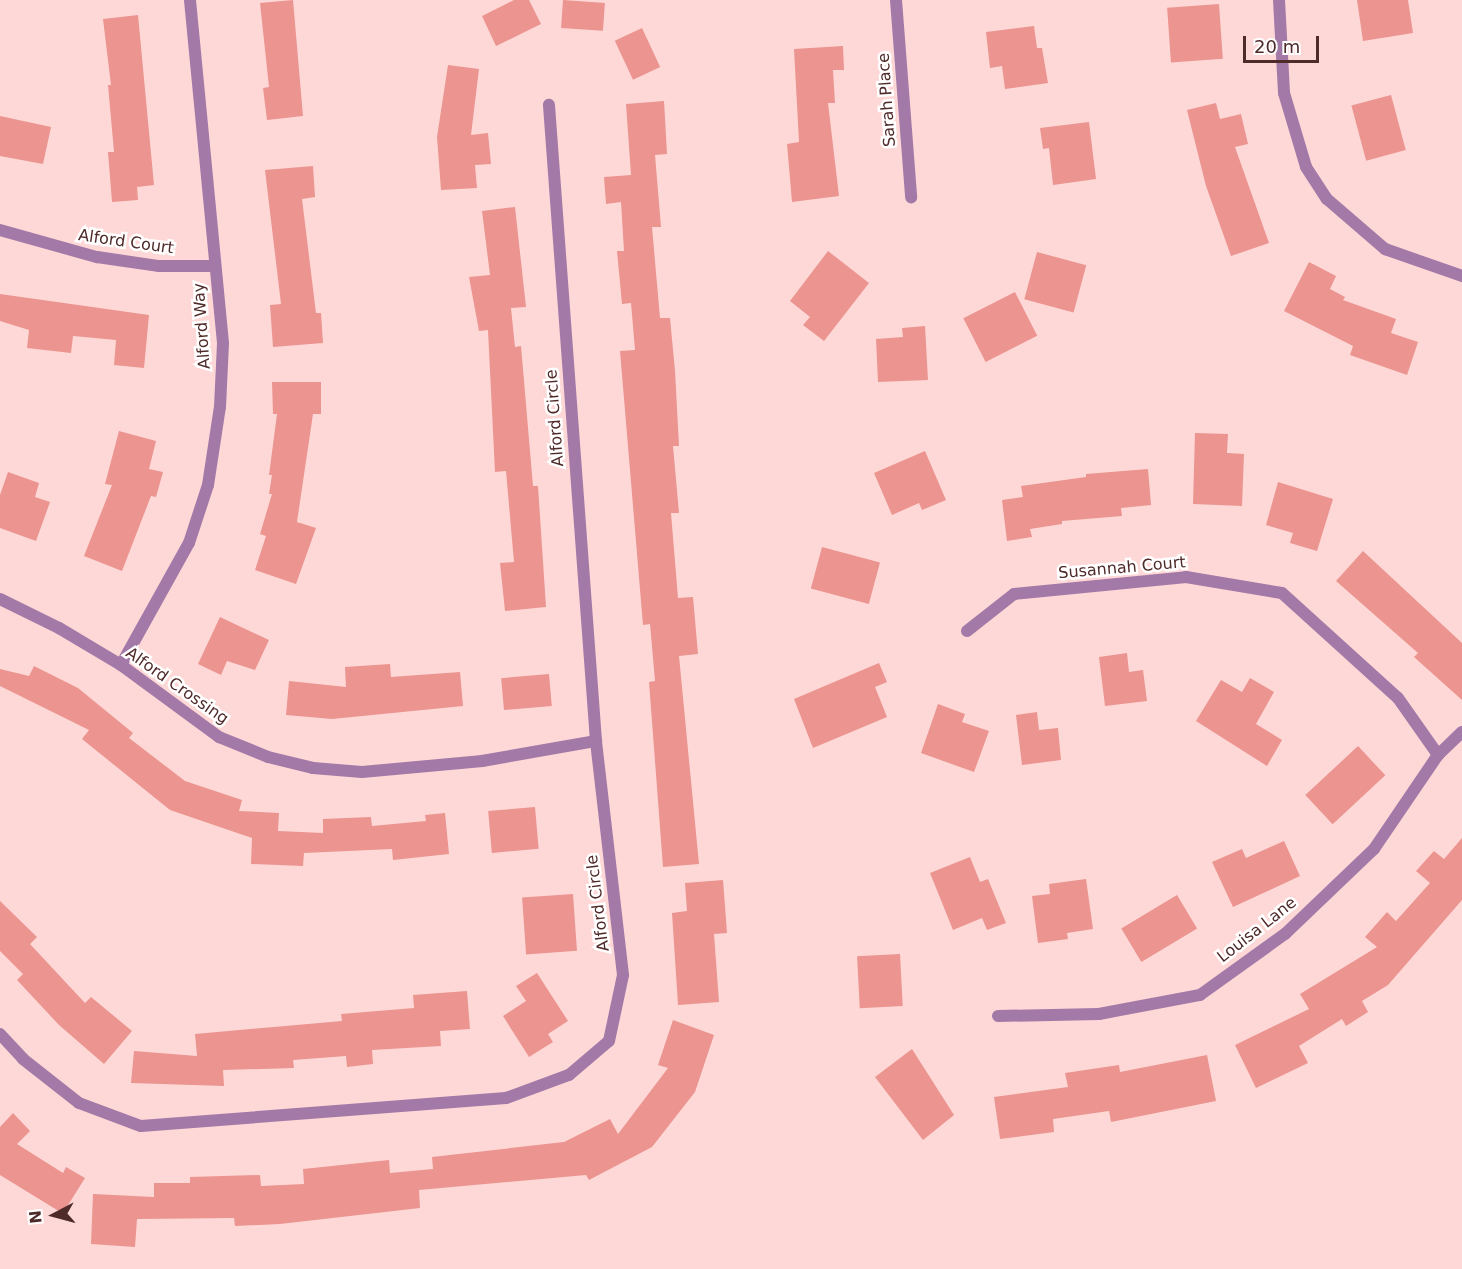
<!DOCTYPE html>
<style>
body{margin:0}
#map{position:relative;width:1462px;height:1269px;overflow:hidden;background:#fed8d6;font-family:"DejaVu Sans",sans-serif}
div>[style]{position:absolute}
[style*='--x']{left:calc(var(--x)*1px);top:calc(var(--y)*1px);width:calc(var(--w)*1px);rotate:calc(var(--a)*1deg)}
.building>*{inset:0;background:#eb9490;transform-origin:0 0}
.minor>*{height:12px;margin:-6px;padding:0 6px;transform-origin:6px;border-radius:6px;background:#a379a8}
span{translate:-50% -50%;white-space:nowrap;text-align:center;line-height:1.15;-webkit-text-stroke:5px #fff;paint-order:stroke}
.street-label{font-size:16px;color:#4e2a29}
.north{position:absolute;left:24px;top:1185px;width:60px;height:60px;-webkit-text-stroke:4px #fff;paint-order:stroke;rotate:264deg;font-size:16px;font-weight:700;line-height:24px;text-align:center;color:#4e2a29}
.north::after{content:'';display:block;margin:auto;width:21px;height:27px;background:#4e2a29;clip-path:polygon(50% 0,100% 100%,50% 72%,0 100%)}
.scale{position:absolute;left:1243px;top:36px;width:76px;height:27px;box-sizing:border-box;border:3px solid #4e2a29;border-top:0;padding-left:8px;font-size:18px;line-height:21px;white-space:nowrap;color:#4e2a29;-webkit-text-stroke:4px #fff;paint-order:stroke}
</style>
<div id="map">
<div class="building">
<div style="clip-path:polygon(293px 0,303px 116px,267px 120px,263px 88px,269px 87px,260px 3px)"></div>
<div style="clip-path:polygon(514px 0,529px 0,541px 24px,496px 46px,482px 16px)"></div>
<div style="left:563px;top:0;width:42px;height:28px;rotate:4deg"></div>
<div style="clip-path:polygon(1357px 0,1408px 0,1413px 33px,1363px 41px)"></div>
<div style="left:1219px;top:4px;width:55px;height:52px;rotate:86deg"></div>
<div style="clip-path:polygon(138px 15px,154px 185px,137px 187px,138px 200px,112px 202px,108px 152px,114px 152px,108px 85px,111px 85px,103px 19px)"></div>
<div style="clip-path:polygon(1034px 26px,1037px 48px,1042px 48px,1048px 83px,1005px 89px,1002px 66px,990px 68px,986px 32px)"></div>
<div style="left:642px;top:28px;width:43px;height:30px;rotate:65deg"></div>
<div style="clip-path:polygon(843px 46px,844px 70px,833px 70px,835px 103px,828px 103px,839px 196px,792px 202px,787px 144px,799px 142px,794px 49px)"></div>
<div style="clip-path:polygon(448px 65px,479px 69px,471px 135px,488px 133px,491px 164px,475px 165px,477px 188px,441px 190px,437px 137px)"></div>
<div style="left:1391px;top:95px;width:57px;height:41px;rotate:75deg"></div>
<div style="clip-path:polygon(664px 101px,667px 154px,655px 155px,661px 227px,652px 227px,660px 318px,670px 318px,675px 371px,679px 446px,673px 446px,679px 513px,671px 513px,678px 598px,693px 597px,698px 654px,679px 656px,699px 864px,663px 867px,649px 682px,655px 681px,650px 624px,643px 625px,620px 351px,635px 350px,631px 303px,622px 304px,617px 251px,624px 251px,621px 202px,606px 204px,604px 177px,631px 175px,626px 104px)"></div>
<div style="clip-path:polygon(1216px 103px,1220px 119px,1241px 114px,1248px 144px,1235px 147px,1269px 243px,1231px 256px,1206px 186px,1187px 110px)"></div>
<div style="clip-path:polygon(0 116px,51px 127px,43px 164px,0 156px)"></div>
<div style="clip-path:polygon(1089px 122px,1096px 179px,1053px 185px,1049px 148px,1043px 149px,1040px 128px)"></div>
<div style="clip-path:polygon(313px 166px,315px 197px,302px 199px,316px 313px,321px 313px,323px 343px,273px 347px,270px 305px,281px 304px,265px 170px)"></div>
<div style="clip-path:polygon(515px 207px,526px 307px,511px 308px,515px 347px,521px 346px,533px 486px,538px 486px,546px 607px,505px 611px,500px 563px,514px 562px,506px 471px,495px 472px,488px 330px,479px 331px,469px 277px,490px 275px,482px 211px)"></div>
<div style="clip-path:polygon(828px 251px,869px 283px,824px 341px,803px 325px,810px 317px,790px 301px)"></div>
<div style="left:1037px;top:252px;width:51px;height:49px;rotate:15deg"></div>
<div style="clip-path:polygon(1309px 262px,1336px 276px,1330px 289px,1345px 297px,1343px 300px,1396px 319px,1391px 333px,1418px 342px,1407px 375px,1350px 355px,1353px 346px,1284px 311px)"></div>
<div style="left:1015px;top:292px;width:49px;height:58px;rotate:63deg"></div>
<div style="clip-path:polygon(0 294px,149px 315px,144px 368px,114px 365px,116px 340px,73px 336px,71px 353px,27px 348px,29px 330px,0 321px)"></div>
<div style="clip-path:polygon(925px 326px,928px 380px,878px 382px,876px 339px,903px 337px,902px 328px)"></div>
<div style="clip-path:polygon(272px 382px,321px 382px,321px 414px,313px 414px,297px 522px,316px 528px,296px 584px,255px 570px,266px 536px,260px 534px,272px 494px,269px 494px,272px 475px,269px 475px,277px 414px,273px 414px)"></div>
<div style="clip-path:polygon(119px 431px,156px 441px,149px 469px,163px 472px,156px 497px,151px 496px,122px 571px,84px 556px,112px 485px,105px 484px)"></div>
<div style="clip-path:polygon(1195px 433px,1228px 434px,1227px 453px,1244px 454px,1242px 506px,1193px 504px)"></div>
<div style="clip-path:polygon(925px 451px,946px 500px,922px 510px,919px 503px,892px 515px,874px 473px)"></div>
<div style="clip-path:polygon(1148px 469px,1151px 505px,1121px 508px,1122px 516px,1062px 521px,1062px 524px,1030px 529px,1032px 537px,1007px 541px,1002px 500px,1023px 497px,1021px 486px,1086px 477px,1086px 474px)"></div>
<div style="clip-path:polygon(8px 472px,39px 483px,35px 497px,50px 502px,36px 541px,0 528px,0 495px)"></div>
<div style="clip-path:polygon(1278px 482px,1333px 499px,1317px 551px,1290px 543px,1293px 533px,1266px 525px)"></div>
<div style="left:822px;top:547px;width:60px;height:43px;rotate:15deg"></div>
<div style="clip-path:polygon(1363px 551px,1462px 643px,1462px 700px,1414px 657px,1418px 653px,1336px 581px)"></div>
<div style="clip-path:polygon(220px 617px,269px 640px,255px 670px,227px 661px,221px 675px,198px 664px)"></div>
<div style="clip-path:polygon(1127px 653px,1129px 672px,1143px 670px,1147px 701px,1105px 706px,1099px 657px)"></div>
<div style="clip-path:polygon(879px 663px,887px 682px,875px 687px,887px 717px,813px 748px,794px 699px)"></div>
<div style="clip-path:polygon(390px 664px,391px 677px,460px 672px,463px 706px,332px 719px,286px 715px,289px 681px,346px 687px,345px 667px)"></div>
<div style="clip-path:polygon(34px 666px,78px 688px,133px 733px,129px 738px,185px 781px,242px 800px,239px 811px,279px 813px,278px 831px,323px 833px,323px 819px,371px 817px,372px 826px,426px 821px,425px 815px,445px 813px,449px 854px,393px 860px,392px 849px,304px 853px,303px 866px,251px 864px,252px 838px,170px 810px,82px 739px,89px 730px,0 686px,0 669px,29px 676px)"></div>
<div style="left:549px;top:674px;width:32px;height:48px;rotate:85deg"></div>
<div style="clip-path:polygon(1250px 678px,1274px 692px,1256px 724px,1282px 740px,1267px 766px,1196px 721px,1221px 680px,1242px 692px)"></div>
<div style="clip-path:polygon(938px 704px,965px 714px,962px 722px,989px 731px,974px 772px,921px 753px)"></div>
<div style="clip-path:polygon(1037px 712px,1039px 730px,1058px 728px,1061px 760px,1022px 765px,1016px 715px)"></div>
<div style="left:1358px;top:746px;width:40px;height:72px;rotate:47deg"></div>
<div style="left:535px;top:807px;width:42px;height:47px;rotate:85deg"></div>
<div style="clip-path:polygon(1462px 838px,1462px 900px,1388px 985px,1362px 1001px,1368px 1012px,1346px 1026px,1342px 1019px,1299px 1046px,1308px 1063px,1256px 1088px,1235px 1045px,1309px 1009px,1300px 994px,1377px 947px,1365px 937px,1387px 912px,1396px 921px,1430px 883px,1416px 871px,1434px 851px,1444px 859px)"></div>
<div style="clip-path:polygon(1284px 841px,1300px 876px,1233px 907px,1212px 862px,1242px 849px,1246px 858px)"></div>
<div style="clip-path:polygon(970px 857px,980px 882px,988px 879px,1006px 923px,987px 930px,982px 918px,953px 930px,930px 873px)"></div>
<div style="clip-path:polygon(1086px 879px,1093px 929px,1067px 933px,1068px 939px,1038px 943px,1032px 896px,1050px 894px,1049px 884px)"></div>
<div style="clip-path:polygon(723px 880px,727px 933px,714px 934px,719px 1002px,678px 1005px,672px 913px,687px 911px,685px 883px)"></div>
<div style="left:573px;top:894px;width:57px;height:51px;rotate:86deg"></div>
<div style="left:1177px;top:895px;width:39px;height:65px;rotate:59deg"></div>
<div style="clip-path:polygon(0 901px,37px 937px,30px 944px,85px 1003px,91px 997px,132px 1031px,104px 1064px,59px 1025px,17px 980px,23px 974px,0 951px)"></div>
<div style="left:900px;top:954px;width:52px;height:43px;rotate:87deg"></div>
<div style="clip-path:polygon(537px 973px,568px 1021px,548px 1034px,553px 1042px,529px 1057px,503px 1016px,526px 1001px,516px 986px)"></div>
<div style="clip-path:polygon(467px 991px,470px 1029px,440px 1031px,441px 1046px,372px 1050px,373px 1064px,347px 1067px,346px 1056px,293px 1060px,294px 1068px,223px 1070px,224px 1086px,131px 1083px,134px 1051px,197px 1056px,195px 1034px,342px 1021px,341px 1014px,414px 1008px,413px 995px)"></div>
<div style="clip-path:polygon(673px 1020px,714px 1035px,695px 1092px,652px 1147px,589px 1180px,586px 1175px,419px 1190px,420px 1208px,280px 1224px,235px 1226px,234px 1218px,137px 1219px,135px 1247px,91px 1244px,93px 1194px,154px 1197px,154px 1183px,190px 1183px,190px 1177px,260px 1175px,261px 1186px,304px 1184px,303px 1169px,389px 1160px,390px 1173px,433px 1169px,432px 1157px,564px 1142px,610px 1119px,618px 1134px,668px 1068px,658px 1065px)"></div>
<div style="clip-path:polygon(912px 1049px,954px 1115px,923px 1140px,875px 1077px)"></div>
<div style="clip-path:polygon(1207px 1055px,1216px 1101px,1111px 1122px,1109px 1111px,1053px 1119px,1054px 1132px,1000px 1139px,994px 1097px,1068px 1087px,1065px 1073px,1119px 1065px,1120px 1072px)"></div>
<div style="clip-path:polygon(13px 1113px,30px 1131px,17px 1144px,63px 1173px,66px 1167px,85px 1178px,65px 1210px,57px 1210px,0 1175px,0 1127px)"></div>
</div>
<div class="minor">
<div style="--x:896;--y:0;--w:198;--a:85.6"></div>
<div style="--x:1279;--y:0;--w:93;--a:86.9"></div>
<div style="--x:1284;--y:93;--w:77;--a:73.4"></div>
<div style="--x:1306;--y:167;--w:38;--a:57"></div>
<div style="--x:1327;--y:199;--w:77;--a:40.8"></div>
<div style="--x:1385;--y:249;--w:82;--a:19.3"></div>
<div style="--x:0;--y:230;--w:101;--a:15.6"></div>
<div style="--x:97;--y:257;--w:63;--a:8.3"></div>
<div style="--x:159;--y:266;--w:55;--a:0"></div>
<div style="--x:0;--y:599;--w:66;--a:26.2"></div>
<div style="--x:59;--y:628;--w:72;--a:30.8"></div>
<div style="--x:121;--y:665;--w:122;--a:36.3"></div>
<div style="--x:219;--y:737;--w:53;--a:22.2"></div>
<div style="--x:268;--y:757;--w:46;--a:13.7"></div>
<div style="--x:313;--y:768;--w:49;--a:4.7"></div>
<div style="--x:362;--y:772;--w:121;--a:-5.2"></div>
<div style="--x:482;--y:761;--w:116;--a:-10"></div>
<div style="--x:967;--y:631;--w:60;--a:-38.2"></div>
<div style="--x:1014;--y:594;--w:173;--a:-5.6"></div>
<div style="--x:1186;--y:577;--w:97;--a:9.5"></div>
<div style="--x:1282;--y:593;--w:156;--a:42.2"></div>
<div style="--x:1398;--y:698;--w:70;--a:54.9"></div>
<div style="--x:121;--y:665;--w:140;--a:-60.9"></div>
<div style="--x:189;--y:543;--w:61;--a:-71.9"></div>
<div style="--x:208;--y:485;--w:79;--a:-81.3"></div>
<div style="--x:220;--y:407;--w:64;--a:-87.3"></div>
<div style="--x:223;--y:343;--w:345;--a:-95.5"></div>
<div style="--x:998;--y:1016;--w:101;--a:-1.1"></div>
<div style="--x:1099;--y:1014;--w:103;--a:-10.7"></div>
<div style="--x:1200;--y:995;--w:105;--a:-35.7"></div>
<div style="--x:1285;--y:934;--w:123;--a:-43.7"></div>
<div style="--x:1374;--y:849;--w:114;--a:-55.8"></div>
<div style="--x:1438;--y:755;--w:33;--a:-44"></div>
<div style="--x:0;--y:1034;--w:34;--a:47"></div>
<div style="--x:23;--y:1059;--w:71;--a:38.2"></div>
<div style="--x:79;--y:1103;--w:66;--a:20.4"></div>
<div style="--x:141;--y:1126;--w:366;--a:-4.4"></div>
<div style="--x:506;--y:1098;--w:67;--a:-20.1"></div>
<div style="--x:569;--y:1075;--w:52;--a:-40.4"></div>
<div style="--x:609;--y:1041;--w:67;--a:-78"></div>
<div style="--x:623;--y:975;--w:236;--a:-96.6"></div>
<div style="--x:596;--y:741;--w:638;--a:-94.23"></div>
</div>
<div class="street-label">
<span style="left:887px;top:100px;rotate:-94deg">Sarah Place</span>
<span style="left:126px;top:242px;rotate:8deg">Alford Court</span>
<span style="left:202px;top:326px;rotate:-94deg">Alford Way</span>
<span style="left:555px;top:418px;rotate:-94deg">Alford Circle</span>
<span style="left:1122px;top:568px;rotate:-5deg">Susannah Court</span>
<span style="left:177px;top:686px;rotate:35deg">Alford Crossing</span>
<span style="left:598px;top:903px;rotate:-97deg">Alford Circle</span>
<span style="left:1257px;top:930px;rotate:-38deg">Louisa Lane</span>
</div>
<div class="north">N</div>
<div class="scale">20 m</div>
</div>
